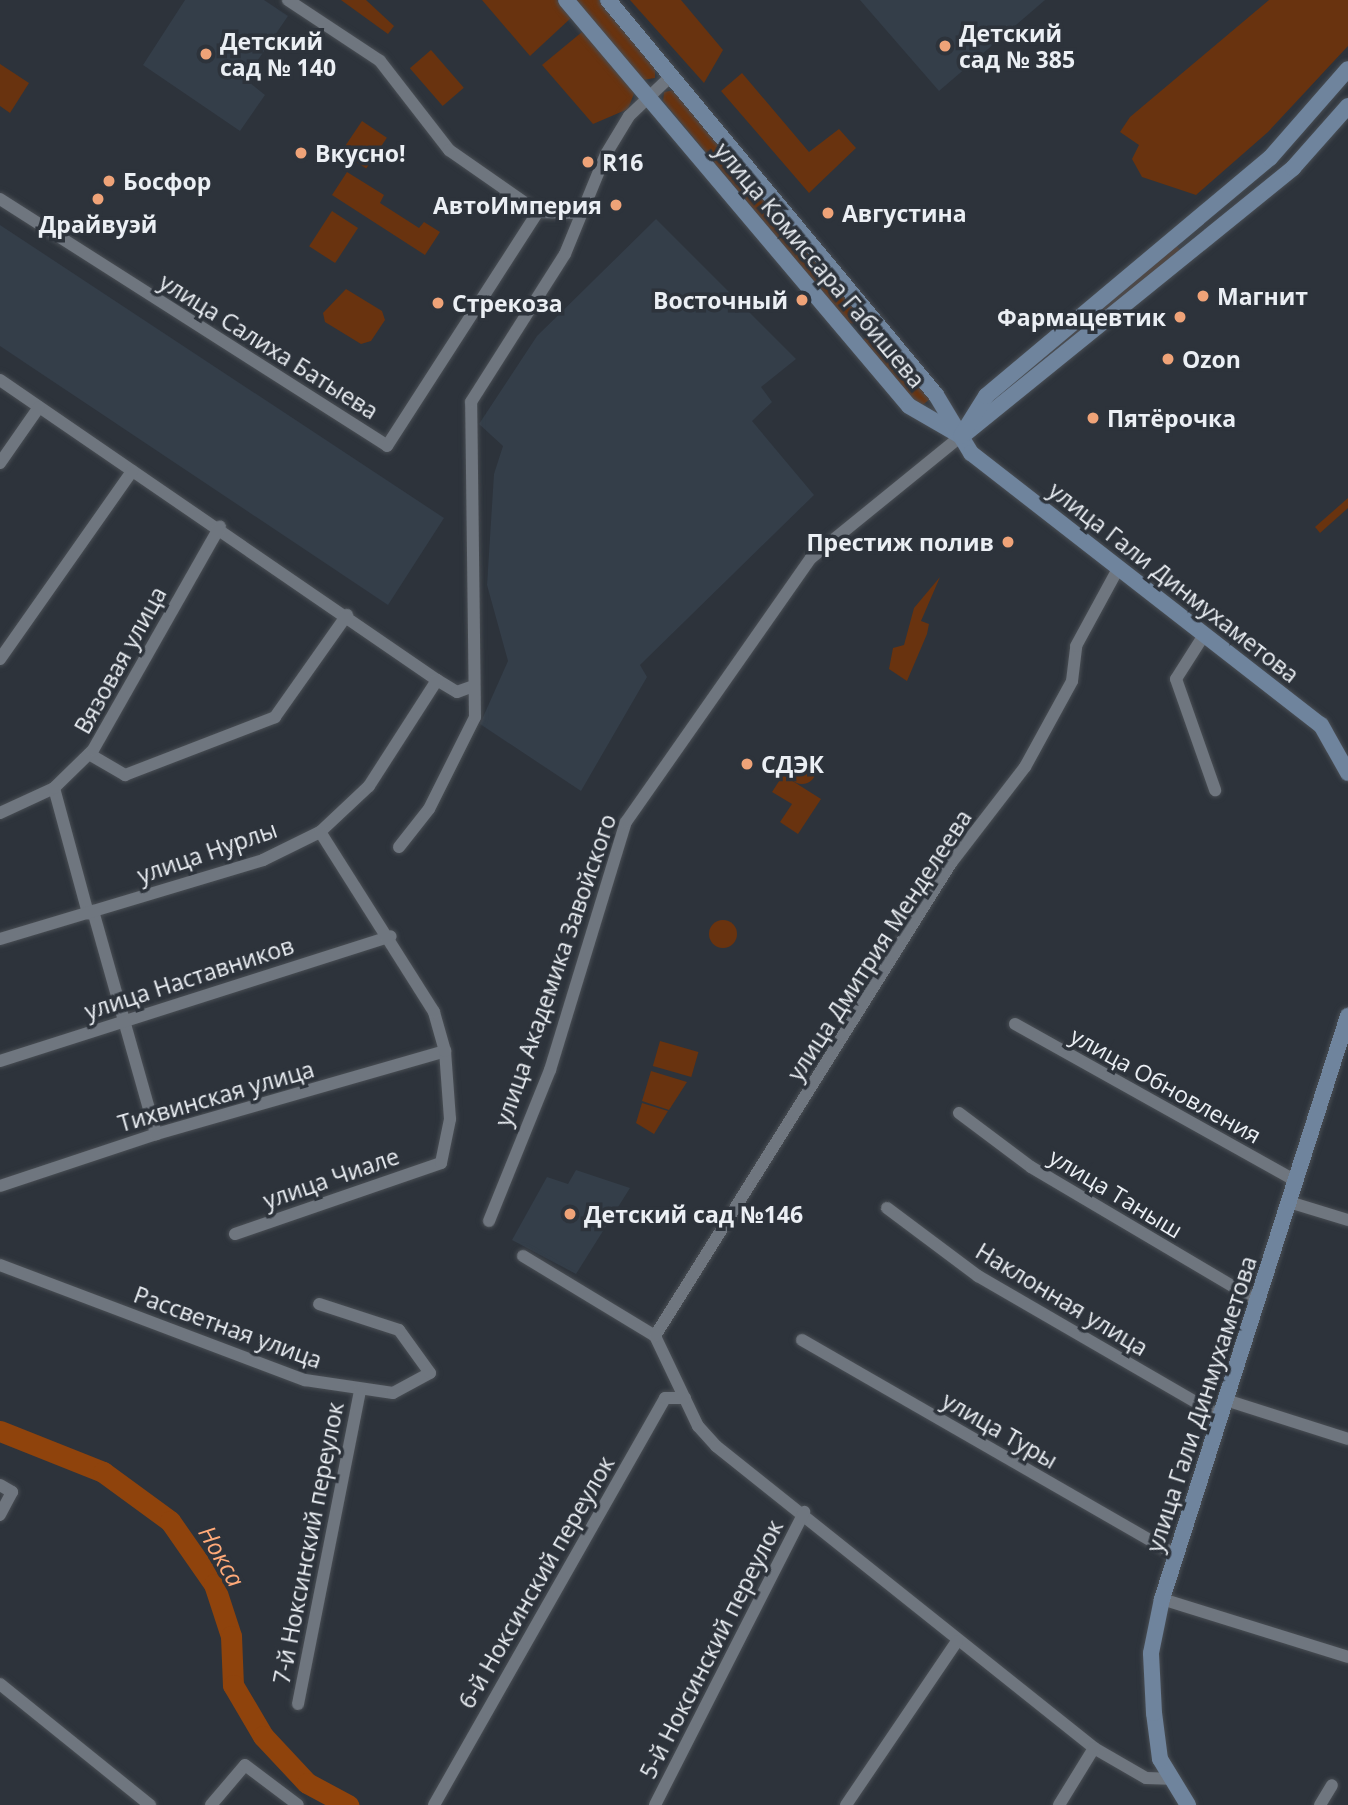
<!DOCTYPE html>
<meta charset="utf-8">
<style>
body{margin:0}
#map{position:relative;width:1348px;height:1805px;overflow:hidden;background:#2d333b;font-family:"Open Sans",sans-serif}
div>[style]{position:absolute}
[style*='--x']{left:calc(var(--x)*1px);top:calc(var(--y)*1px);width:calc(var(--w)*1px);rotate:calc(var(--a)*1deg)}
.built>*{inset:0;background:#343e49}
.green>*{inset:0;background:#69330f;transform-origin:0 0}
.round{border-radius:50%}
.river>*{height:21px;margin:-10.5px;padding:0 10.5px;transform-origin:10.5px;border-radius:10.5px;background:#8f430c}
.roads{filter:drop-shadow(0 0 2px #494e54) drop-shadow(0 0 2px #494e54)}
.street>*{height:12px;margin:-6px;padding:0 6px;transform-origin:6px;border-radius:6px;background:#6f767f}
.secondary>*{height:16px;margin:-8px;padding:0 8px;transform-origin:8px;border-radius:8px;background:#6f849d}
.dots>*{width:19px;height:19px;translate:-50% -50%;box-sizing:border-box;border:4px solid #2d333b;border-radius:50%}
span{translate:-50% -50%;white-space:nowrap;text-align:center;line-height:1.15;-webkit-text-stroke:7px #2d333b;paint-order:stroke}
.poi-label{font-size:23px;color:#ebeff4;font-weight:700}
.left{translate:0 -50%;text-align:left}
.right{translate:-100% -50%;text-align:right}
.street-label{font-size:23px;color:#ebeff4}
.water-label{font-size:24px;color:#ffaa79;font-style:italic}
</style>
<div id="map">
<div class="built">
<div style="clip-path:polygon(185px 0,264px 0,288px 16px,245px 79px,265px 95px,240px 131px,143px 65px)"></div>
<div style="clip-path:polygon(860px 0,1045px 0,939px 91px)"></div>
<div style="clip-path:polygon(656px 219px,796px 359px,761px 387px,772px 402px,752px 421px,814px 495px,640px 665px,647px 677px,581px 791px,480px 724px,508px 661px,487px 585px,494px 474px,503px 446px,479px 424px,537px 336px)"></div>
<div style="clip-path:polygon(0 225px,444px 518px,388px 605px,0 346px)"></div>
<div style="clip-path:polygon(576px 1170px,630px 1188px,576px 1274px,512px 1240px,547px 1177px,568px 1184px)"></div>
</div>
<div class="green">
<div style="clip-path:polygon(341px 0,366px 0,394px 26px,388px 34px)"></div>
<div style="clip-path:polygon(482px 0,557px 0,572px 17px,530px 56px)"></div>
<div style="clip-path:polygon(576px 0,599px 0,655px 67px,655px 78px,643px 80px)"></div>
<div style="clip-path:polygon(630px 0,681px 0,723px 50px,704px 83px)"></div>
<div style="clip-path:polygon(1269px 0,1348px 0,1348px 46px,1268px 132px,1196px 195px,1142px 177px,1132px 159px,1139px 145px,1120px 132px,1130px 117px)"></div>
<div style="clip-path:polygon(582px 32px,635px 91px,628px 109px,593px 124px,542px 65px)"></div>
<div style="left:431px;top:50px;width:50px;height:28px;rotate:49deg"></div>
<div style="clip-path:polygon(0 64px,29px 83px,10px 113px,0 106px)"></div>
<div style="clip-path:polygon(742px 73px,809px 152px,839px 129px,856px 148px,809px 193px,721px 91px)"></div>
<div style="clip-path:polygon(674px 90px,863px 318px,860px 324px,848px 323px,663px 101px,664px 92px)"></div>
<div style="left:362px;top:121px;width:30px;height:37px;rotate:34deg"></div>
<div style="clip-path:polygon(347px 172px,384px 195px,380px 203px,419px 228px,424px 222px,440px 232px,425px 255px,332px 195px)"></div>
<div style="left:332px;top:211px;width:31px;height:42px;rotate:33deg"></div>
<div style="left:1174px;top:243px;width:9px;height:204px;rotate:49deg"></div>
<div style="clip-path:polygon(346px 289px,382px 311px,385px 320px,371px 341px,361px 344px,325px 322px,323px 313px)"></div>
<div style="clip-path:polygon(874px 331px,931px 398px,918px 409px,863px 340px)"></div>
<div style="clip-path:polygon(1348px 498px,1348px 508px,1320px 533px,1315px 527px)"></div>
<div style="clip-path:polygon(940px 577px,921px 621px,929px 624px,927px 634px,907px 681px,889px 669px,893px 648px,904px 645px,914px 608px)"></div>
<div class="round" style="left:788px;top:756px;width:28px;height:28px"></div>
<div style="clip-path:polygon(783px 775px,821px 799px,798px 834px,780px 822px,792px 804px,772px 792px)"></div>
<div class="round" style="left:709px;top:920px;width:28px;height:28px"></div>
<div style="left:660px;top:1041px;width:40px;height:26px;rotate:16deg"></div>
<div style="clip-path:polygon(651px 1071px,687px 1082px,669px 1110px,642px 1101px)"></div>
<div style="clip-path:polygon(642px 1103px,668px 1111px,654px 1134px,636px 1123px)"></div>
</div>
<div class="river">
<div style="--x:0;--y:1431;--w:111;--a:21.7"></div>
<div style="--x:103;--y:1472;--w:83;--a:36.2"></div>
<div style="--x:170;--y:1521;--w:77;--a:55.1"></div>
<div style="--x:214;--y:1584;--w:55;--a:71.9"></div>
<div style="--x:231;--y:1636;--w:49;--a:87.7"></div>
<div style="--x:233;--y:1685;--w:59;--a:59.5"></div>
<div style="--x:263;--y:1736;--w:64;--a:46.9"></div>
<div style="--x:307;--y:1783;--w:47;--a:28.2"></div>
</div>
<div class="roads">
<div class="street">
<div style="--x:288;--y:0;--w:110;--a:33.5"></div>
<div style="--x:380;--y:61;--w:113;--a:52.2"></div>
<div style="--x:449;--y:150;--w:108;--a:34.9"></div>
<div style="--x:538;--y:212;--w:43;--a:1.3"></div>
<div style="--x:0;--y:199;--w:459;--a:32.5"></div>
<div style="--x:387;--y:446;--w:278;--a:-57.2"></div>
<div style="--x:0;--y:380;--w:530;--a:34.47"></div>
<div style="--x:437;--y:680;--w:23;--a:31"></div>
<div style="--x:457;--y:692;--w:15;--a:-20"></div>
<div style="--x:0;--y:463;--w:68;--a:-55.1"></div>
<div style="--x:1204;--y:635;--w:52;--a:122.5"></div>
<div style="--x:1176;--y:679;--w:118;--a:70.6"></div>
<div style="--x:0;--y:659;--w:230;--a:-54.9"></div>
<div style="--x:89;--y:754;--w:42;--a:30.3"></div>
<div style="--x:125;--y:775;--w:161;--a:-21.1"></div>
<div style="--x:275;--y:717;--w:125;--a:-54.8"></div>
<div style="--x:54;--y:788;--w:130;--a:74.8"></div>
<div style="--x:0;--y:813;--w:60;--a:-24.8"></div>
<div style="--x:54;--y:788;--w:54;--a:-44.3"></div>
<div style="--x:93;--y:750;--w:257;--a:-60.4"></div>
<div style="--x:399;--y:847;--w:48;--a:-51.7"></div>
<div style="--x:429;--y:809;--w:103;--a:-63.4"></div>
<div style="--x:475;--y:717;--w:315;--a:-90.7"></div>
<div style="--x:471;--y:402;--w:175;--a:-57.6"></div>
<div style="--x:565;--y:254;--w:108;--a:-67.7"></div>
<div style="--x:606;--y:154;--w:44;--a:-58.8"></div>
<div style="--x:629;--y:116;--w:58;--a:-43.6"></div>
<div style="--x:93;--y:911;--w:232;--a:74.2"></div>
<div style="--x:0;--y:939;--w:275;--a:-16.7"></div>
<div style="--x:263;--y:860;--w:64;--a:-26.2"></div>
<div style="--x:320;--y:832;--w:67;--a:-43.2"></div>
<div style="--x:369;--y:786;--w:126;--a:-57.3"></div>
<div style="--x:1015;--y:1024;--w:322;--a:29.2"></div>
<div style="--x:0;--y:1061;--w:410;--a:-17.7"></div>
<div style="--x:959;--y:1113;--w:90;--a:36.9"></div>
<div style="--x:1031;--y:1167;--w:264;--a:30.6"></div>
<div style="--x:0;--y:1186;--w:164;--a:-18.4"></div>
<div style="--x:156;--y:1134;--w:301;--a:-16"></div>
<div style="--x:1289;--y:1202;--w:62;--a:17"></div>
<div style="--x:887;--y:1208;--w:114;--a:36.8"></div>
<div style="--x:978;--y:1276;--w:281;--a:30.1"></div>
<div style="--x:489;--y:1221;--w:163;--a:-68"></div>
<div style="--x:550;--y:1070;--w:259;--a:-73"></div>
<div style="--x:626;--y:822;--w:322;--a:-55"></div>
<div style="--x:811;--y:558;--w:193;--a:-39.1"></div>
<div style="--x:235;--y:1234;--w:218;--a:-19"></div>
<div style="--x:441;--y:1163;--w:45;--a:-78.4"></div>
<div style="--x:450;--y:1119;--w:68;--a:-94.2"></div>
<div style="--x:445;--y:1051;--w:41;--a:-105.8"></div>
<div style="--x:434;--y:1012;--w:213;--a:-122.3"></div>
<div style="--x:523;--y:1256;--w:154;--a:31.2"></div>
<div style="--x:655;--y:1336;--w:100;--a:64.5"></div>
<div style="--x:698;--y:1426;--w:27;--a:48"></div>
<div style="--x:716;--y:1446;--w:484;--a:38.6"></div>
<div style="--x:1094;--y:1748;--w:60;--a:30"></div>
<div style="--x:1146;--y:1778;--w:23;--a:2"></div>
<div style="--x:0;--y:1265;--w:326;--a:20.7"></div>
<div style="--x:305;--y:1380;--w:89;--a:8.4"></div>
<div style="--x:393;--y:1393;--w:42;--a:-28.4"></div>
<div style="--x:430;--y:1373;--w:53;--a:-125.8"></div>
<div style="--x:399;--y:1330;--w:84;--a:-162"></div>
<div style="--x:655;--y:1336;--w:558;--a:-57.96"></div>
<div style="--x:951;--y:863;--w:121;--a:-52.4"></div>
<div style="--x:1025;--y:767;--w:98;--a:-61.3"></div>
<div style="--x:1072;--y:681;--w:35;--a:-83"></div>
<div style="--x:1076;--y:646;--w:88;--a:-61.4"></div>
<div style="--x:802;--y:1340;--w:431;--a:29.9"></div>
<div style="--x:1226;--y:1400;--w:128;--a:17.7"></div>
<div style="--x:0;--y:1485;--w:14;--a:30"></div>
<div style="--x:12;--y:1492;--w:26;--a:118"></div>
<div style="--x:1162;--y:1599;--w:195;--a:17.3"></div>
<div style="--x:0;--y:1684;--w:193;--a:38.9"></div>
<div style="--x:298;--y:1704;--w:320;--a:-78.8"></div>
<div style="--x:211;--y:1805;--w:52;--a:-49.6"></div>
<div style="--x:245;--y:1765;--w:66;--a:37"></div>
<div style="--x:434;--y:1805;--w:468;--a:-60.4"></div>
<div style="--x:665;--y:1398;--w:20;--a:0"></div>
<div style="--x:655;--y:1805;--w:329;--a:-63"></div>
<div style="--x:846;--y:1805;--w:198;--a:-55.9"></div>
<div style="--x:1059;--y:1805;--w:67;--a:-58.4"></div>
<div style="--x:1320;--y:1805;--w:23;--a:-59"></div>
</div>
<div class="secondary">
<div style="--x:566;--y:0;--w:531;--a:49.81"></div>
<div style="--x:909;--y:406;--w:58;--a:30.1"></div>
<div style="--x:608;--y:0;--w:513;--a:50.29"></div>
<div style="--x:936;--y:395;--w:68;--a:58.9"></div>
<div style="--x:971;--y:453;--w:443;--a:37.9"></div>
<div style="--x:1321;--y:725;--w:55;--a:60.6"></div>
<div style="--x:966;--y:433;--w:421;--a:-39"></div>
<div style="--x:1293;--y:168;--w:83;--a:-48.4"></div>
<div style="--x:961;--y:436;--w:47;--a:-58"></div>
<div style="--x:986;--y:396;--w:371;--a:-40"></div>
<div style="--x:1270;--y:158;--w:118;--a:-48.8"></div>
<div style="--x:1188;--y:1805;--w:54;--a:-121.3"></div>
<div style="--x:1160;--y:1759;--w:46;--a:-97.4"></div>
<div style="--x:1154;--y:1713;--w:60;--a:-92.9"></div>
<div style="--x:1151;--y:1653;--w:55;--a:-78.5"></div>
<div style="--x:1162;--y:1599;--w:612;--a:-72.31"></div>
</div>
</div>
<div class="dots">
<div style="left:945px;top:46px;background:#efa378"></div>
<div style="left:206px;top:54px;background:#efa378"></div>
<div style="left:301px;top:153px;background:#efa378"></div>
<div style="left:588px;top:162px;background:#efa378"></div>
<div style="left:109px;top:181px;background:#efa378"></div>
<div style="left:98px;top:199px;background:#efa378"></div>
<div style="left:616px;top:205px;background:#efa378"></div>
<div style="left:828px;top:213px;background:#efa378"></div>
<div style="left:1203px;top:296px;background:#efa378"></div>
<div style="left:802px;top:300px;background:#efa378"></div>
<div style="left:438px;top:303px;background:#efa378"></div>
<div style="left:1180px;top:317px;background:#efa378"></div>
<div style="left:1168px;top:359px;background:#efa378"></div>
<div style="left:1093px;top:418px;background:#efa378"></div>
<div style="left:1008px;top:542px;background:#efa378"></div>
<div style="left:747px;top:764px;background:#efa378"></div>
<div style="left:570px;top:1214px;background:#efa378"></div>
</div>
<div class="poi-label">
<span class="left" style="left:959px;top:46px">Детский<br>сад № 385</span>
<span class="left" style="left:220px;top:54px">Детский<br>сад № 140</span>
<span class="left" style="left:315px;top:153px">Вкусно!</span>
<span class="left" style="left:602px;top:162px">R16</span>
<span class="left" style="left:123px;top:181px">Босфор</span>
<span class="right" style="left:602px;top:205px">АвтоИмперия</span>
<span class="left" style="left:842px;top:213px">Августина</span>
<span style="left:98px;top:224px">Драйвуэй</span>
<span class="left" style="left:1217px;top:296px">Магнит</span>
<span class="right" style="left:788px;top:300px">Восточный</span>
<span class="left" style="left:452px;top:303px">Стрекоза</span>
<span class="right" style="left:1166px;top:317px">Фармацевтик</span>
<span class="left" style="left:1182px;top:359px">Ozon</span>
<span class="left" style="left:1107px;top:418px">Пятёрочка</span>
<span class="right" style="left:994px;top:542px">Престиж полив</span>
<span class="left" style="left:761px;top:764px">СДЭК</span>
<span class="left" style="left:584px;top:1214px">Детский сад №146</span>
</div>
<div class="street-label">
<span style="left:820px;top:265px;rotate:50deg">улица Комиссара Габишева</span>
<span style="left:269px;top:346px;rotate:32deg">улица Салиха Батыева</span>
<span style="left:1174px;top:582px;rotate:38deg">улица Гали Динмухаметова</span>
<span style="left:120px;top:660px;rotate:-61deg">Вязовая улица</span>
<span style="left:207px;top:852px;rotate:-19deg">улица Нурлы</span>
<span style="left:879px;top:945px;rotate:-57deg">улица Дмитрия Менделеева</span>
<span style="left:555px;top:970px;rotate:-71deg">улица Академика Завойского</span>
<span style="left:189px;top:978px;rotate:-18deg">улица Наставников</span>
<span style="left:1166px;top:1085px;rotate:29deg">улица Обновления</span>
<span style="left:216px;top:1096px;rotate:-16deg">Тихвинская улица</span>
<span style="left:331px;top:1178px;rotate:-19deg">улица Чиале</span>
<span style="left:1116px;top:1193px;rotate:31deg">улица Таныш</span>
<span style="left:1062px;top:1299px;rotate:31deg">Наклонная улица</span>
<span style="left:228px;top:1327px;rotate:20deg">Рассветная улица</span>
<span style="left:1201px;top:1404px;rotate:-72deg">улица Гали Динмухаметова</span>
<span style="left:1000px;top:1430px;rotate:30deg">улица Туры</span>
<span style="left:308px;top:1543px;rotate:-79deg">7-й Ноксинский переулок</span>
<span style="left:536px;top:1582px;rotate:-60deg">6-й Ноксинский переулок</span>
<span style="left:711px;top:1649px;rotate:-63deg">5-й Ноксинский переулок</span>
</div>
<div class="water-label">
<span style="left:222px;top:1556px;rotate:60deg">Нокса</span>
</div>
</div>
